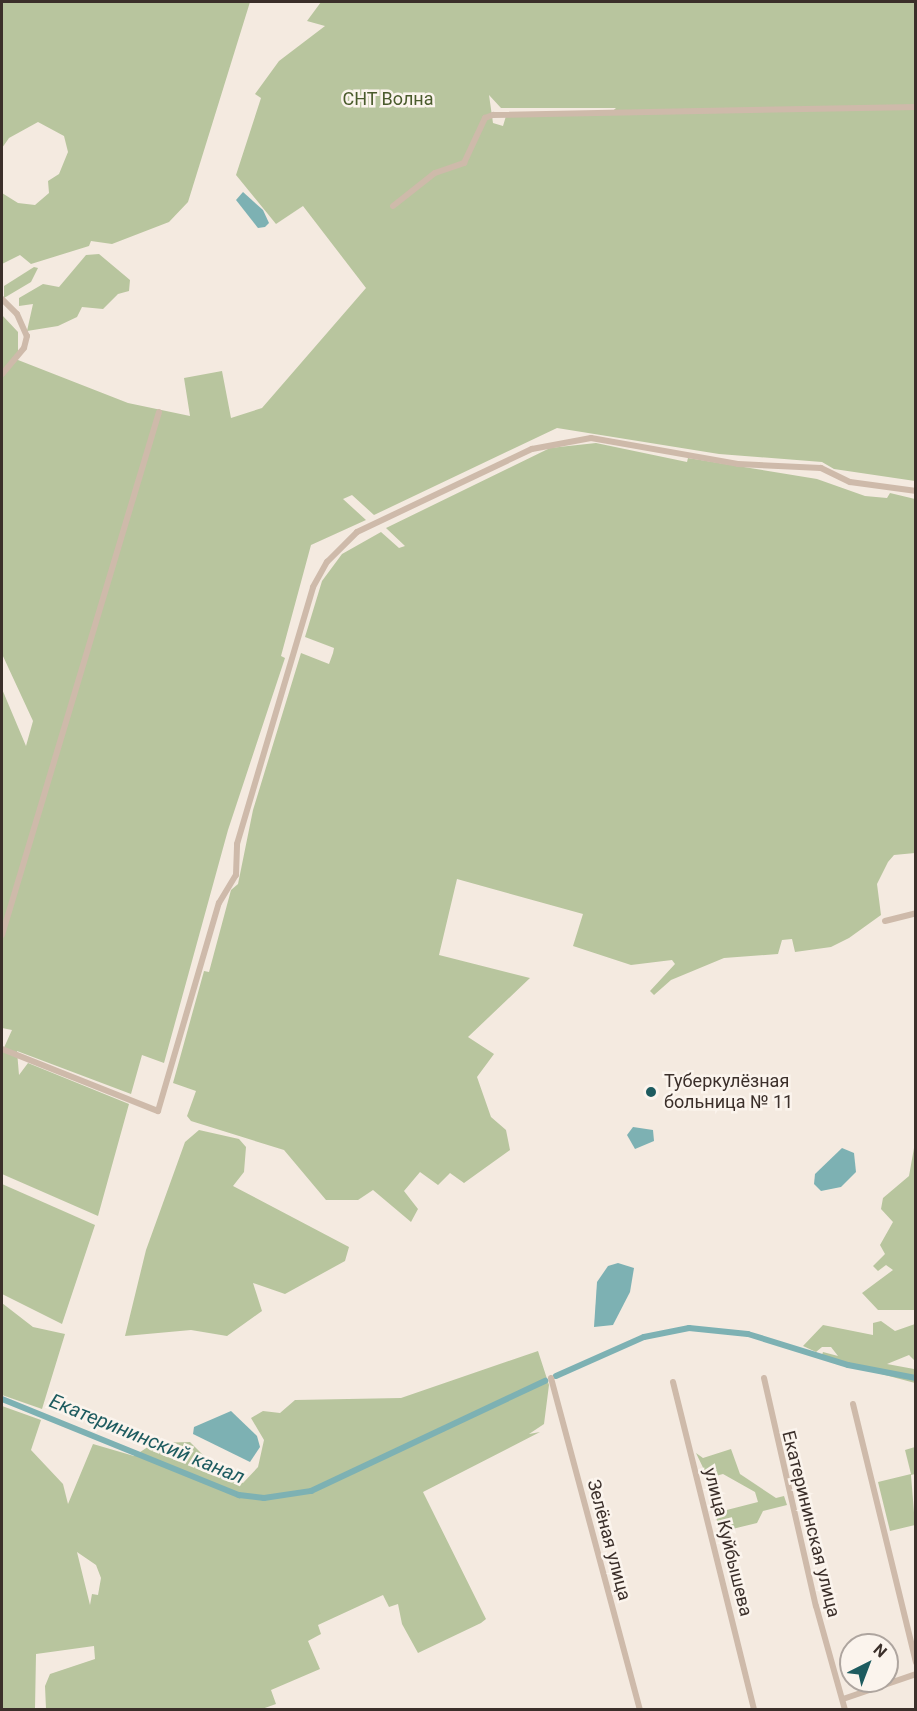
<!DOCTYPE html>
<meta charset="utf-8">
<style>
body{margin:0}
#map{position:relative;width:917px;height:1711px;overflow:hidden;background:#f4eae0;font-family:Roboto,sans-serif}
div>[style]{position:absolute}
[style*='--x']{left:calc(var(--x)*1px);top:calc(var(--y)*1px);width:calc(var(--w)*1px);rotate:calc(var(--a)*1deg)}
.green>*{inset:0;background:#b8c59e}
.water>*{inset:0;background:#7db1b3}
.canal>*{height:6px;margin:-3px;padding:0 3px;transform-origin:3px;border-radius:3px;background:#7db1b3}
.minor>*{height:6px;margin:-3px;padding:0 3px;transform-origin:3px;border-radius:3px;background:#cebaaa}
.dots>*{width:16px;height:16px;translate:-50% -50%;box-sizing:border-box;border:3px solid #fbf4ed;border-radius:50%}
span{translate:-50% -50%;white-space:nowrap;text-align:center;line-height:1.15;-webkit-text-stroke:5px #fbf4ed;paint-order:stroke}
.park-label{font-size:18px;color:#4a5b2c}
.poi-label{font-size:18px;color:#3b2f2a}
.left{translate:0 -50%;text-align:left}
.street-label{font-size:18px;color:#3b2f2a}
.water-label{font-size:20px;color:#1d5b5f;font-style:italic}
.frame{position:absolute;inset:0;border:3px solid #3b2f2a;pointer-events:none}
.north{position:absolute;left:839px;top:1633px;width:60px;height:60px;box-sizing:border-box;background:#fbf4ed;border:2px solid #aea59f;border-radius:50%;rotate:42deg;font-size:16px;font-weight:700;line-height:24px;text-align:center;color:#3b2f2a}
.north::after{content:'';display:block;margin:auto;width:21px;height:27px;background:#1d5b5f;clip-path:polygon(50% 0,100% 100%,50% 72%,0 100%)}
</style>
<div id="map">
<div class="green">
<div style="clip-path:polygon(2px 2px,250px 2px,188px 202px,169px 222px,112px 244px,91px 241px,89px 246px,31px 264px,20px 255px,2px 264px,2px 193px,18px 203px,35px 205px,49px 193px,48px 181px,59px 174px,68px 152px,64px 136px,38px 122px,9px 138px,2px 148px)"></div>
<div style="clip-path:polygon(evenodd,321px 2px,915px 2px,915px 481px,834px 469px,822px 462px,719px 454px,557px 428px,374px 515px,352px 495px,343px 499px,366px 520px,311px 545px,281px 656px,285px 658px,228px 830px,164px 1063px,142px 1055px,131px 1094px,17px 1051px,19px 1075px,28px 1063px,129px 1104px,98px 1216px,2px 1174px,2px 1052px,12px 1030px,2px 1028px,2px 689px,26px 746px,33px 721px,2px 654px,2px 315px,18px 332px,18px 360px,128px 403px,190px 416px,184px 378px,222px 371px,231px 418px,262px 408px,366px 288px,303px 206px,276px 224px,236px 175px,261px 98px,255px 94px,279px 61px,325px 26px,307px 21px,321px 2px,489px 95px,501px 108px,616px 108px,608px 115px,506px 116px,503px 126px,493px 123px,489px 95px)"></div>
<div style="clip-path:polygon(99px 254px,130px 280px,129px 291px,118px 294px,103px 309px,82px 307px,77px 317px,58px 326px,27px 331px,33px 304px,19px 306px,19px 298px,43px 284px,59px 287px,86px 255px)"></div>
<div style="clip-path:polygon(34px 267px,38px 268px,31px 282px,4px 298px,4px 286px)"></div>
<div style="clip-path:polygon(596px 443px,687px 462px,688px 458px,817px 479px,865px 496px,887px 498px,890px 493px,915px 499px,915px 853px,894px 855px,888px 862px,877px 884px,881px 915px,849px 938px,831px 947px,795px 952px,792px 939px,782px 940px,778px 954px,724px 958px,671px 980px,654px 995px,650px 991px,675px 964px,672px 960px,631px 965px,573px 946px,583px 914px,457px 879px,439px 955px,530px 978px,468px 1037px,494px 1054px,477px 1077px,491px 1117px,506px 1130px,510px 1150px,464px 1183px,450px 1173px,438px 1185px,420px 1172px,404px 1191px,418px 1209px,411px 1222px,373px 1190px,358px 1200px,326px 1200px,284px 1150px,191px 1121px,187px 1116px,196px 1091px,173px 1083px,204px 971px,209px 972px,231px 890px,238px 884px,253px 810px,301px 653px,329px 664px,333px 653px,334px 648px,305px 637px,322px 581px,342px 554px,381px 532px,399px 548px,405px 546px,386px 528px,550px 448px)"></div>
<div style="clip-path:polygon(199px 1130px,239px 1139px,246px 1147px,244px 1172px,233px 1186px,349px 1247px,345px 1261px,285px 1294px,253px 1283px,262px 1311px,227px 1336px,191px 1330px,125px 1336px,146px 1250px,185px 1142px)"></div>
<div style="clip-path:polygon(914px 1148px,915px 1310px,878px 1310px,862px 1293px,893px 1270px,886px 1265px,878px 1271px,873px 1266px,885px 1254px,880px 1245px,893px 1222px,881px 1209px,883px 1198px,909px 1176px)"></div>
<div style="clip-path:polygon(2px 1184px,95px 1225px,62px 1324px,2px 1294px)"></div>
<div style="clip-path:polygon(2px 1303px,33px 1327px,65px 1334px,42px 1409px,2px 1395px)"></div>
<div style="clip-path:polygon(881px 1321px,895px 1331px,915px 1324px,915px 1361px,909px 1355px,887px 1364px,914px 1369px,915px 1383px,821px 1358px,823px 1352px,838px 1356px,831px 1347px,822px 1347px,816px 1352px,803px 1346px,823px 1325px,873px 1335px,873px 1323px)"></div>
<div style="clip-path:polygon(evenodd,538px 1351px,549px 1385px,544px 1424px,529px 1434px,540px 1432px,423px 1492px,486px 1619px,481px 1623px,418px 1653px,402px 1624px,398px 1604px,389px 1607px,383px 1595px,318px 1625px,321px 1634px,308px 1641px,320px 1669px,271px 1690px,276px 1704px,262px 1709px,46px 1709px,45px 1686px,50px 1674px,95px 1659px,94px 1646px,36px 1654px,35px 1709px,2px 1709px,2px 1406px,41px 1420px,31px 1450px,63px 1484px,68px 1504px,93px 1444px,134px 1456px,154px 1443px,190px 1442px,221px 1473px,243px 1483px,258px 1467px,264px 1440px,251px 1418px,263px 1411px,280px 1413px,295px 1400px,401px 1398px,538px 1351px,77px 1552px,96px 1565px,101px 1578px,98px 1595px,92px 1594px,90px 1605px,77px 1552px)"></div>
<div style="clip-path:polygon(915px 1447px,915px 1474px,911px 1475px,915px 1525px,890px 1531px,878px 1482px,911px 1474px,905px 1450px)"></div>
<div style="clip-path:polygon(731px 1449px,740px 1474px,776px 1498px,784px 1496px,787px 1505px,763px 1511px,757px 1523px,720px 1532px,715px 1513px,758px 1502px,755px 1492px,723px 1474px,708px 1478px,696px 1453px,703px 1458px)"></div>
</div>
<div class="water">
<div style="clip-path:polygon(243px 192px,263px 210px,269px 223px,265px 227px,258px 228px,236px 200px)"></div>
<div style="clip-path:polygon(633px 1127px,653px 1130px,654px 1141px,635px 1149px,627px 1135px)"></div>
<div style="clip-path:polygon(842px 1148px,854px 1153px,856px 1172px,841px 1187px,821px 1191px,814px 1184px,815px 1174px)"></div>
<div style="clip-path:polygon(618px 1263px,634px 1268px,630px 1292px,613px 1325px,594px 1327px,597px 1282px,608px 1266px)"></div>
<div style="clip-path:polygon(231px 1411px,257px 1436px,260px 1447px,250px 1462px,193px 1434px,194px 1427px)"></div>
</div>
<div class="canal">
<div style="--x:556;--y:1376;--w:96;--a:-23.9"></div>
<div style="--x:644;--y:1337;--w:46;--a:-11.3"></div>
<div style="--x:689;--y:1328;--w:59;--a:5.8"></div>
<div style="--x:748;--y:1334;--w:105;--a:17.2"></div>
<div style="--x:848;--y:1365;--w:69;--a:10.8"></div>
<div style="--x:2;--y:1399;--w:256;--a:22.1"></div>
<div style="--x:239;--y:1495;--w:25;--a:7"></div>
<div style="--x:264;--y:1498;--w:48;--a:-8.5"></div>
<div style="--x:311;--y:1491;--w:259;--a:-25.2"></div>
</div>
<div class="minor">
<div style="--x:393;--y:206;--w:53;--a:-38.2"></div>
<div style="--x:435;--y:173;--w:31;--a:-19"></div>
<div style="--x:464;--y:163;--w:50;--a:-65"></div>
<div style="--x:485;--y:118;--w:9;--a:-21"></div>
<div style="--x:493;--y:115;--w:423;--a:-1.1"></div>
<div style="--x:2;--y:299;--w:21;--a:45"></div>
<div style="--x:17;--y:314;--w:24;--a:66"></div>
<div style="--x:27;--y:336;--w:12;--a:104"></div>
<div style="--x:24;--y:348;--w:34;--a:130"></div>
<div style="--x:885;--y:921;--w:32;--a:-14"></div>
<div style="--x:2;--y:935;--w:546;--a:-73.29"></div>
<div style="--x:2;--y:1049;--w:168;--a:21.7"></div>
<div style="--x:158;--y:1111;--w:217;--a:-73.7"></div>
<div style="--x:219;--y:903;--w:33;--a:-59"></div>
<div style="--x:236;--y:875;--w:31;--a:-88"></div>
<div style="--x:237;--y:844;--w:268;--a:-73.5"></div>
<div style="--x:313;--y:587;--w:29;--a:-61"></div>
<div style="--x:327;--y:562;--w:42;--a:-45"></div>
<div style="--x:357;--y:532;--w:194;--a:-25.4"></div>
<div style="--x:532;--y:449;--w:60;--a:-10.6"></div>
<div style="--x:591;--y:438;--w:149;--a:10"></div>
<div style="--x:738;--y:464;--w:83;--a:2.8"></div>
<div style="--x:821;--y:468;--w:32;--a:26"></div>
<div style="--x:850;--y:482;--w:67;--a:7.8"></div>
<div style="--x:551;--y:1378;--w:344;--a:75"></div>
<div style="--x:764;--y:1378;--w:234;--a:77.2"></div>
<div style="--x:816;--y:1606;--w:108;--a:74.4"></div>
<div style="--x:673;--y:1382;--w:338;--a:76.1"></div>
<div style="--x:853;--y:1404;--w:266;--a:76.3"></div>
<div style="--x:843;--y:1699;--w:77;--a:-18.9"></div>
</div>
<div class="dots">
<div style="left:651px;top:1092px;background:#1d5b5f"></div>
</div>
<div class="park-label">
<span style="left:388px;top:99px">СНТ Волна</span>
</div>
<div class="poi-label">
<span class="left" style="left:664px;top:1092px">Туберкулёзная<br>больница № 11</span>
</div>
<div class="street-label">
<span style="left:811px;top:1524px;rotate:76deg">Екатерининская улица</span>
<span style="left:609px;top:1540px;rotate:75deg">Зелёная улица</span>
<span style="left:728px;top:1542px;rotate:76deg">улица Куйбышева</span>
</div>
<div class="water-label">
<span style="left:147px;top:1439px;rotate:22deg">Екатерининский канал</span>
</div>
<div class="frame"></div>
<div class="north">N</div>
</div>
